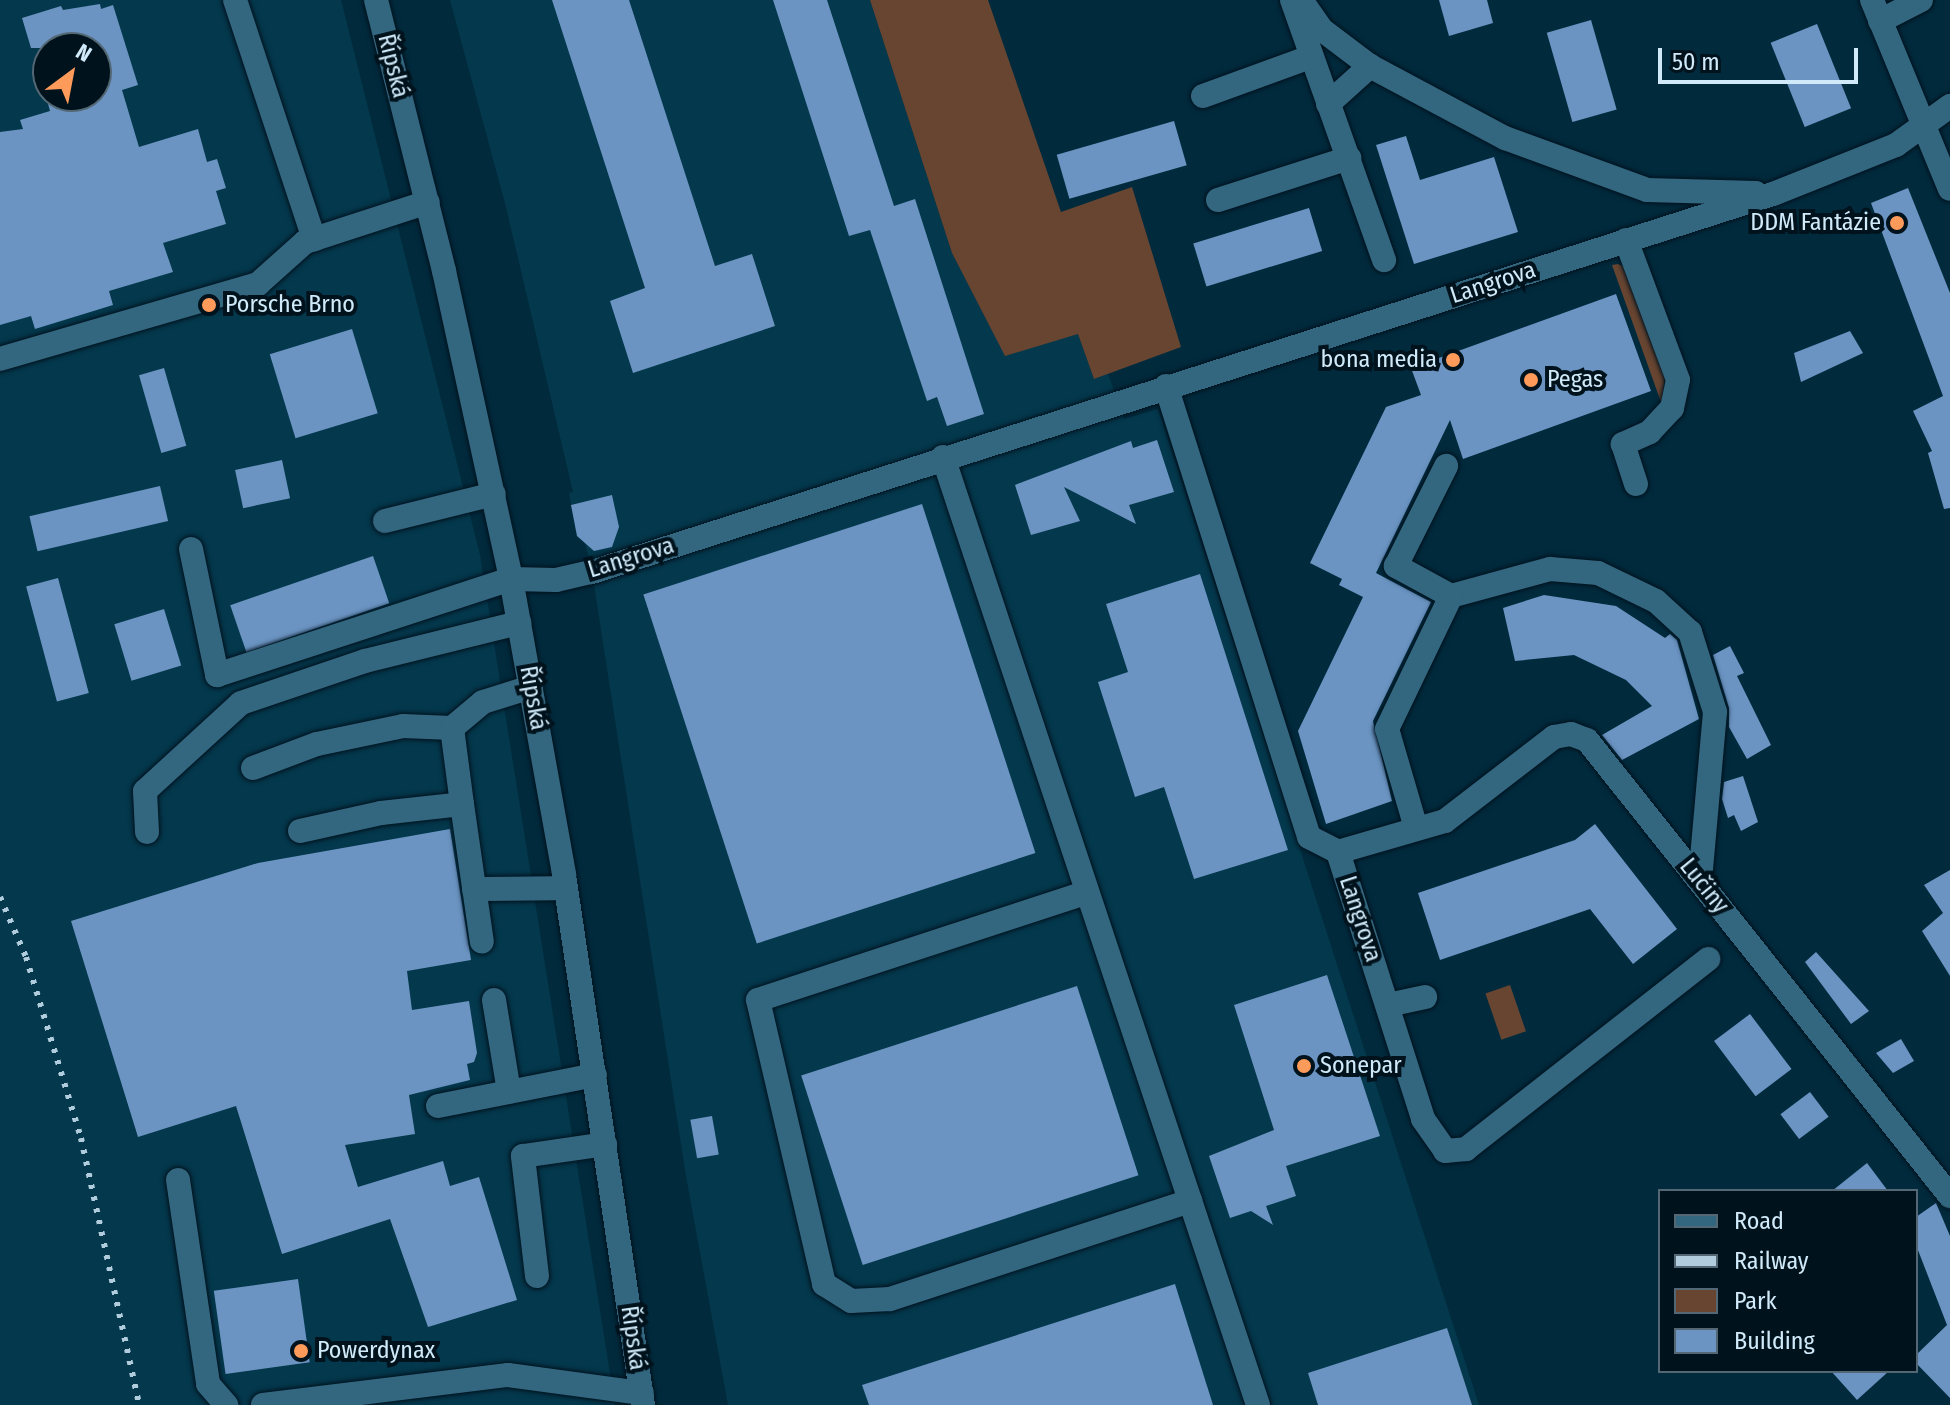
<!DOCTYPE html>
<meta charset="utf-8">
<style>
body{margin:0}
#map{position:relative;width:1950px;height:1405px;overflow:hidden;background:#012b3d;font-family:"Fira Sans Condensed",sans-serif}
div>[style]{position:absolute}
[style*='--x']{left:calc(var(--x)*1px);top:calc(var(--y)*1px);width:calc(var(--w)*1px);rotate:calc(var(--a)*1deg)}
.built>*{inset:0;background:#04384c}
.green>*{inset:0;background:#674531;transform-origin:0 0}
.building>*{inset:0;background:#6b94c2;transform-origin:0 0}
.roads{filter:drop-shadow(0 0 2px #00121e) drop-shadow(0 0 2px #00121e)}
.minor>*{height:24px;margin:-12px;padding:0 12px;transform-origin:12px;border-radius:12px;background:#33667f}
.rail>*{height:6px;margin-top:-3px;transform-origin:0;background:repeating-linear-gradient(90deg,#b1cddd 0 4px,transparent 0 12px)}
.dots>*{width:22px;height:22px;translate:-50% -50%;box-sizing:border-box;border:4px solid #00121c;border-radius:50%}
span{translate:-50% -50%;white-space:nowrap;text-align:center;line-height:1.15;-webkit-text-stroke:8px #00121c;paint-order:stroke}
.street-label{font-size:24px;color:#d0eaf9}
.poi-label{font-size:24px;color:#d0eaf9}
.right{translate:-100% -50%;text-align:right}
.left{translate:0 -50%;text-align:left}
.legend{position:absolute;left:1658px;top:1189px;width:260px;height:184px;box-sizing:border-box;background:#00121c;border:2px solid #536874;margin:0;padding:10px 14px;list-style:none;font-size:24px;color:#d0eaf9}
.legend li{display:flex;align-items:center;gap:16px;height:40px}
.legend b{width:40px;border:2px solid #536874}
.north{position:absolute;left:32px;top:32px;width:80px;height:80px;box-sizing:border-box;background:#00121c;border:2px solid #536874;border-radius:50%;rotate:32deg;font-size:22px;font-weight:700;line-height:32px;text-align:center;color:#d0eaf9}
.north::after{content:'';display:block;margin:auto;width:28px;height:36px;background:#ff9b5a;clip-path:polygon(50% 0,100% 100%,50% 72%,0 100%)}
.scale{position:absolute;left:1658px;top:48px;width:200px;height:36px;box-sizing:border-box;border:4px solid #d0eaf9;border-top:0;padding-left:10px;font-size:24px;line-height:28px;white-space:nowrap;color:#d0eaf9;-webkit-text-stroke:6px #00121c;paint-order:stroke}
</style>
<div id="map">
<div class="built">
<div style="clip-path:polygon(evenodd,0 0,341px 0,480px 555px,615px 1405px,0 1405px,0 0,48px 48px,96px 48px,96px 96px,48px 96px,48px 48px)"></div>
<div style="clip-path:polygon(450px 0,870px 0,952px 253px,1005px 355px,1078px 334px,1094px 379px,1108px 374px,1124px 419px,1158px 409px,1479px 1405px,728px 1405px,686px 1176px,592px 572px,585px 543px,577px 536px,569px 493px,573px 492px,506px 207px)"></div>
</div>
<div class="green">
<div style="clip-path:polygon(870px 0,988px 0,1061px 212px,1132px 187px,1181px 347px,1094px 379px,1078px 334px,1005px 356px,952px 253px)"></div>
<div style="clip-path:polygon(1618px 264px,1625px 267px,1665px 376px,1662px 405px,1612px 265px)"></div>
<div style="left:1510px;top:985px;width:49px;height:26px;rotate:71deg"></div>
</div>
<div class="building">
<div style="clip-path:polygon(552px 0,629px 0,715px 266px,752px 254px,775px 326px,633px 373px,610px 301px,645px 288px)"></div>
<div style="clip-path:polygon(773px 0,827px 0,894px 206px,915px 199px,984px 414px,947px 426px,937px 397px,927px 401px,870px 230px,849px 236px)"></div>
<div style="clip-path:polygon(1439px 0,1487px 0,1493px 23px,1449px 36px)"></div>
<div style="clip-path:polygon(100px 4px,101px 9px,113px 5px,138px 85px,122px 90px,139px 147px,198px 129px,207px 162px,217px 159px,226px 188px,216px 191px,226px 224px,163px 243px,173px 272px,109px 291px,113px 305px,35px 329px,31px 316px,0 325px,0 132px,23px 129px,20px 120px,50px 111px,46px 96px,96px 96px,96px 48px,31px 48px,22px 18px,61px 6px,63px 10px)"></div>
<div style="left:1591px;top:20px;width:93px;height:46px;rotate:74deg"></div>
<div style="left:1817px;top:24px;width:91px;height:50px;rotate:68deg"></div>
<div style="left:1174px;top:121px;width:46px;height:122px;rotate:74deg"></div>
<div style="clip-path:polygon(1406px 136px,1420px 180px,1494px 157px,1518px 232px,1414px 264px,1376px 145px)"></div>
<div style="clip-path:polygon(1908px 188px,1950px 293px,1950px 508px,1944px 509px,1928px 453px,1932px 451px,1913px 411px,1943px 396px,1871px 203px)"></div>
<div style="left:1309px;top:208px;width:45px;height:121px;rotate:73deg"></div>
<div style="clip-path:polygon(1616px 294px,1651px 391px,1463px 459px,1450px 420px,1376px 573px,1431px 602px,1373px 721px,1392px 801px,1326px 824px,1298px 731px,1363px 597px,1339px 585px,1342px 579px,1310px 563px,1386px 407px,1421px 395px,1411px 368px)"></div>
<div style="left:352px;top:329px;width:88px;height:86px;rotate:73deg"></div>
<div style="clip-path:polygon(1850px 331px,1863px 353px,1801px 382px,1794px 353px)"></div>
<div style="left:164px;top:368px;width:81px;height:26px;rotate:74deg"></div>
<div style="clip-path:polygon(1157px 440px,1174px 492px,1129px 505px,1136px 524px,1064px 487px,1080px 521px,1031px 535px,1015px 485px,1131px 441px,1133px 448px)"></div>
<div style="left:282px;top:460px;width:39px;height:48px;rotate:78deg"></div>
<div style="left:160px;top:486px;width:36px;height:134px;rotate:77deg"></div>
<div style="clip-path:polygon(612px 495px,619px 527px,612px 547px,594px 551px,577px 536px,571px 505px)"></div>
<div style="left:922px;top:504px;width:367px;height:293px;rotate:72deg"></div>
<div style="left:373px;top:556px;width:50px;height:151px;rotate:71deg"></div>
<div style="clip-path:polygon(1200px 574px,1288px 850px,1194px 879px,1164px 787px,1135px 797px,1098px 682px,1128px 672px,1106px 604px)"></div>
<div style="left:58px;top:578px;width:119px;height:33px;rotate:75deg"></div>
<div style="clip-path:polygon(1544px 595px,1616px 606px,1665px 638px,1670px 634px,1677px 640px,1699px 719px,1622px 760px,1602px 735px,1652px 706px,1626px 680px,1574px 655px,1515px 661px,1503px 608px)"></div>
<div style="left:164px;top:609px;width:59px;height:52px;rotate:73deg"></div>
<div style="clip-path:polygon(1730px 646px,1744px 673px,1737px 676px,1771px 745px,1747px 759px,1729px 727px,1729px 708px,1713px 655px)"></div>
<div style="clip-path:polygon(1743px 776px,1758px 822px,1741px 831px,1734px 815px,1728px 818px,1722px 799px,1724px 782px)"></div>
<div style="clip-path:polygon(1595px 824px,1677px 929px,1633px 964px,1590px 909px,1440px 960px,1418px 893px,1575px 840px)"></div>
<div style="clip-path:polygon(450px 829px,471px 960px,407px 971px,412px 1010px,469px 1001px,477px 1053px,474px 1062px,467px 1064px,470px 1080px,409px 1095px,415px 1134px,345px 1145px,358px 1187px,443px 1161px,450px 1186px,479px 1177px,517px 1300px,428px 1327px,390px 1219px,282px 1254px,236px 1106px,138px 1137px,71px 921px,258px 863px)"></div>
<div style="clip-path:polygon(1950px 870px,1950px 976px,1922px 931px,1943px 913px,1924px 885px)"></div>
<div style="clip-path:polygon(1816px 952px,1869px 1011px,1851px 1024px,1805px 962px)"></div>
<div style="clip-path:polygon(1327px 975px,1380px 1136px,1286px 1166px,1296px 1196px,1266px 1206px,1273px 1225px,1251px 1211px,1230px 1218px,1209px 1156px,1274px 1130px,1234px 1005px)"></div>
<div style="left:1077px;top:986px;width:199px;height:290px;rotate:72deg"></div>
<div style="left:1750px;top:1014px;width:69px;height:45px;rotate:53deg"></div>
<div style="clip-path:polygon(1901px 1039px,1914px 1061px,1893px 1073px,1876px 1053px)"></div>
<div style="left:1810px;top:1092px;width:31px;height:37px;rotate:53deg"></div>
<div style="left:712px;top:1116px;width:39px;height:22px;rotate:80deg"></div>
<div style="clip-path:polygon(1867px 1163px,1888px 1191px,1832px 1191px)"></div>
<div style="clip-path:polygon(1936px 1203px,1950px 1236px,1950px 1398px,1916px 1363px,1916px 1355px,1947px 1325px,1916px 1245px,1916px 1217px)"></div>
<div style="left:298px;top:1279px;width:84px;height:85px;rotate:82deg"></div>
<div style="clip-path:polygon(1175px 1284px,1213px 1405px,869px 1405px,862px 1385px)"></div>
<div style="clip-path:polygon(1447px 1328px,1472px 1405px,1318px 1405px,1308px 1373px)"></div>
<div style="clip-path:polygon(1831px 1371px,1889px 1371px,1857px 1400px)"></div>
</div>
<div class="roads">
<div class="minor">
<div style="--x:235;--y:0;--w:252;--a:71.7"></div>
<div style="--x:376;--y:0;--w:279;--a:75.9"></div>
<div style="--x:444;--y:271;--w:315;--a:77.7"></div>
<div style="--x:511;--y:579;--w:301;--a:79.8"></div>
<div style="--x:564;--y:875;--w:536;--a:81.52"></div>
<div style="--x:1292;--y:0;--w:276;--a:70.5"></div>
<div style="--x:1301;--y:0;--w:35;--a:55"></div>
<div style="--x:1321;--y:29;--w:61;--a:37.1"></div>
<div style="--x:1370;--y:66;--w:153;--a:28.1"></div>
<div style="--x:1505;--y:138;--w:151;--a:20.1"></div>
<div style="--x:1647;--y:190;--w:109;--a:1.6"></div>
<div style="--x:1872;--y:0;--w:204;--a:67.6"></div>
<div style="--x:1880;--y:21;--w:46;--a:-27.1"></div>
<div style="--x:1203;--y:96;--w:114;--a:-20"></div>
<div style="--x:1328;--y:104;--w:57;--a:-42.1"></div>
<div style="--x:1218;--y:200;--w:138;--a:-17.8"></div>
<div style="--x:1626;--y:240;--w:149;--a:69.6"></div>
<div style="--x:1678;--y:380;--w:29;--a:102"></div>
<div style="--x:1672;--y:408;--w:33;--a:133"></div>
<div style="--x:1650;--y:432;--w:30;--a:156"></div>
<div style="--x:1623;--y:444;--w:42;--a:72"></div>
<div style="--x:0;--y:359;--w:269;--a:-16.2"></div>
<div style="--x:258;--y:284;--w:63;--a:-41.8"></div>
<div style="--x:305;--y:242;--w:129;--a:-18"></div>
<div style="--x:1166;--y:386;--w:473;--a:72.4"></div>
<div style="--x:1309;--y:837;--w:33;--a:27"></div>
<div style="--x:1338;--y:852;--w:280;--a:72.3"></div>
<div style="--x:1423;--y:1119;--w:39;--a:55"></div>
<div style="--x:1445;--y:1151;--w:21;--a:-5"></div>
<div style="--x:1466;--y:1149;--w:308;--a:-38.1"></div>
<div style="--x:943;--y:457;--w:999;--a:71.62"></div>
<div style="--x:385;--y:521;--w:112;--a:-13.9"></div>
<div style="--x:191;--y:549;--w:129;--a:78.3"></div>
<div style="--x:217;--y:675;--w:309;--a:-18.1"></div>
<div style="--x:511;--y:579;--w:45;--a:1.3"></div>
<div style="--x:556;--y:580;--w:37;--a:-13"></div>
<div style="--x:592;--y:572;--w:1240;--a:-17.75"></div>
<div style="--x:1773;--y:194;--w:132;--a:-21.7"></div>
<div style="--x:1896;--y:145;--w:67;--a:-35.8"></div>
<div style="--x:1451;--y:596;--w:103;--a:-15.3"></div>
<div style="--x:1550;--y:569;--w:48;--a:4.8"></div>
<div style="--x:1598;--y:573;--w:64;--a:25.8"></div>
<div style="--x:1656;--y:601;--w:46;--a:42.4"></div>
<div style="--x:1690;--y:632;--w:84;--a:72.6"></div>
<div style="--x:1715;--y:712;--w:170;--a:95.1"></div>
<div style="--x:253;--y:768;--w:68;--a:-20.6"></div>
<div style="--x:317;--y:744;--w:88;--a:-11.8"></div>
<div style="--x:403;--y:726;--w:49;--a:2.3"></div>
<div style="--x:462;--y:804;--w:139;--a:81.8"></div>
<div style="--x:1416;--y:828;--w:103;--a:-106.3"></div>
<div style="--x:1387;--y:729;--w:148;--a:-64.3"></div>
<div style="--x:1451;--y:596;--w:63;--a:-151.4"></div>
<div style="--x:1396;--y:566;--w:112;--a:-63.4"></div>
<div style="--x:300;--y:831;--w:83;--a:-12.5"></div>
<div style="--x:381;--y:813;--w:81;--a:-6.3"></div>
<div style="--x:462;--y:804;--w:77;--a:-97.5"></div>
<div style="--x:452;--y:728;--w:40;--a:-40"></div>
<div style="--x:483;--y:702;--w:50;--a:-17.4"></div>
<div style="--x:147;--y:832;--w:41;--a:-92.8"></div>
<div style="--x:145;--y:791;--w:130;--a:-42.5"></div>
<div style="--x:241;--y:703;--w:131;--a:-18.7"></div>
<div style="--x:365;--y:661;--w:159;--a:-13.9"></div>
<div style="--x:1338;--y:852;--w:111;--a:-16.2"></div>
<div style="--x:1445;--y:821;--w:138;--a:-37.6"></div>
<div style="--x:1554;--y:737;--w:17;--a:-10"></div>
<div style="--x:1571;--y:734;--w:17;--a:21"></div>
<div style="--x:1587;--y:740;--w:583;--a:51.48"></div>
<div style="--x:474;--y:889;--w:92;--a:-0.6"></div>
<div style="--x:1085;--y:893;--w:344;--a:161.9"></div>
<div style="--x:758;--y:1000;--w:292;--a:76.9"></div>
<div style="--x:824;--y:1284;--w:32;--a:32"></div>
<div style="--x:851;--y:1301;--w:39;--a:-3"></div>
<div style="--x:890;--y:1299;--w:316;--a:-18.1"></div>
<div style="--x:494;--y:1000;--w:93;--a:80.7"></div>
<div style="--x:1388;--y:1005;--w:38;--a:-12"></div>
<div style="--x:438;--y:1106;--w:160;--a:-11.2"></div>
<div style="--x:178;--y:1180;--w:206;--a:81.6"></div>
<div style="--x:208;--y:1384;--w:28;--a:49"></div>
<div style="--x:537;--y:1276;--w:121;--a:-96.7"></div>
<div style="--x:523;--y:1156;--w:83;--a:-8.3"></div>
<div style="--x:263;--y:1405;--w:247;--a:-7"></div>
<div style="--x:508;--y:1375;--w:135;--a:7.7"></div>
</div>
</div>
<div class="rail">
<div style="--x:0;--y:897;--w:65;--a:66.6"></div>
<div style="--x:26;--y:957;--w:189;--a:73.1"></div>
<div style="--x:81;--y:1138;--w:273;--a:77.7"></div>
</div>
<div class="dots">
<div style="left:1897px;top:223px;background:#ff9b5a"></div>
<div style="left:209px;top:305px;background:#ff9b5a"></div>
<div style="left:1453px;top:360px;background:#ff9b5a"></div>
<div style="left:1531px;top:380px;background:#ff9b5a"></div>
<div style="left:1304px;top:1066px;background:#ff9b5a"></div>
<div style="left:301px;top:1351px;background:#ff9b5a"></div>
</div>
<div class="street-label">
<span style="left:393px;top:66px;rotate:76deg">Řípská</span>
<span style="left:1493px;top:283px;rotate:-18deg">Langrova</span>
<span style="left:631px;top:558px;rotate:-17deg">Langrova</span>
<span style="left:533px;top:698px;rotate:80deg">Řípská</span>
<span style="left:1704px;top:886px;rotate:51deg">Lučiny</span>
<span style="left:1360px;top:919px;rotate:72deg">Langrova</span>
<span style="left:633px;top:1338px;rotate:82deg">Řípská</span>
</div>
<div class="poi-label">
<span class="right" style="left:1881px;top:223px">DDM Fantázie</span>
<span class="left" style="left:225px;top:305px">Porsche Brno</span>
<span class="right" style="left:1437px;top:360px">bona media</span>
<span class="left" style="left:1547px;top:380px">Pegas</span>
<span class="left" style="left:1320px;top:1066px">Sonepar</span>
<span class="left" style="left:317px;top:1351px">Powerdynax</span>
</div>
<ul class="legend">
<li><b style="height:10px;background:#33667f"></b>Road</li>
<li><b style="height:10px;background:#b1cddd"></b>Railway</li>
<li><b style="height:22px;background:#674531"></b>Park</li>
<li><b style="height:22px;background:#6b94c2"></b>Building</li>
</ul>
<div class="north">N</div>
<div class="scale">50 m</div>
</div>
